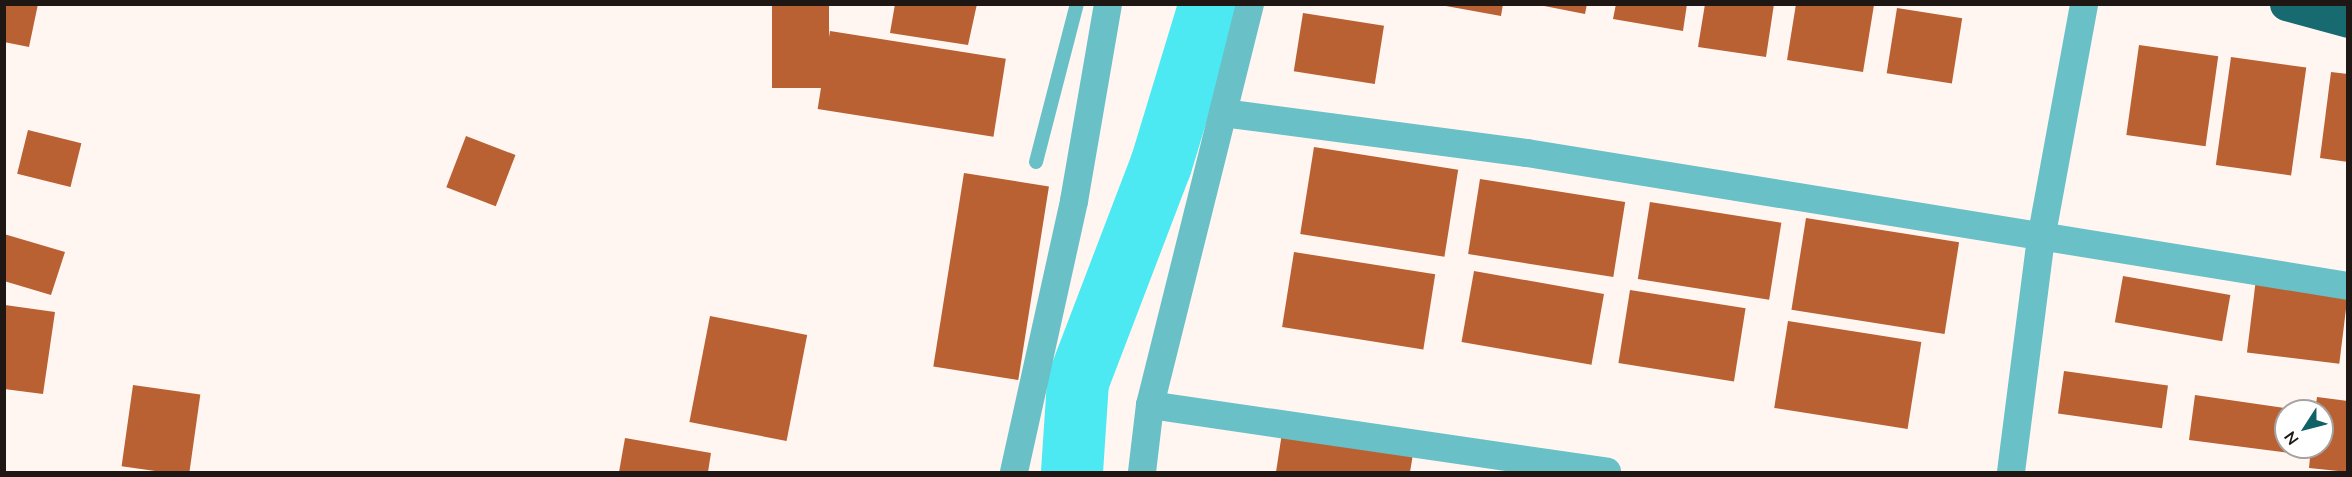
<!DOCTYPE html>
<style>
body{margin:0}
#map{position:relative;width:2352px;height:477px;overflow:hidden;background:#fff6f2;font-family:Mulish,sans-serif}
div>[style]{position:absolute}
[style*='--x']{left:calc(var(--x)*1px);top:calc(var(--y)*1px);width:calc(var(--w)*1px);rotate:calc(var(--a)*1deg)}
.river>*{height:62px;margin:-31px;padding:0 31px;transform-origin:31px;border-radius:31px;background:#4ce9f3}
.building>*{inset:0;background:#b96133;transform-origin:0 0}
.lane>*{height:14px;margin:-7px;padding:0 7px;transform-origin:7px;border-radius:7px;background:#69c0c6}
.street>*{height:28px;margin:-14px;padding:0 14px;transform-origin:14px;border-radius:14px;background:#69c0c6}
.highway>*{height:33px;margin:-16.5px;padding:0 16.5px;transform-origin:16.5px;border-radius:16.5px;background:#176b70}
span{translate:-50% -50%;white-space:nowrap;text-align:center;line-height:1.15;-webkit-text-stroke:4.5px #fff;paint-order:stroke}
.frame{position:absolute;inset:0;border:6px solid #1f1714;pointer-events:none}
.north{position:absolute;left:2274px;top:399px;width:60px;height:60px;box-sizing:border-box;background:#fff;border:2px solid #a5a2a1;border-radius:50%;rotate:234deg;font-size:16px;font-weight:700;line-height:24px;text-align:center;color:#1f1714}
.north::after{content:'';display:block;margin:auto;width:21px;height:27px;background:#116267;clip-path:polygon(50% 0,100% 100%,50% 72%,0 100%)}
</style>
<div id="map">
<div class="river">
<div style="--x:1072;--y:472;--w:90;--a:-86.2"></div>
<div style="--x:1078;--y:382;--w:232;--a:-69.1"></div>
<div style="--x:1161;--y:165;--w:168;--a:-73.1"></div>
</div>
<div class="building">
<div style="clip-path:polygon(4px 4px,38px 4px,29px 47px,4px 42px)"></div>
<div style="left:772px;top:4px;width:57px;height:84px"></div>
<div style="clip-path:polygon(895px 4px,977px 4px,968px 45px,890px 33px)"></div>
<div style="clip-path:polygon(1435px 4px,1503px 4px,1501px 16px)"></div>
<div style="clip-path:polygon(1534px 4px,1587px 4px,1585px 14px)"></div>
<div style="clip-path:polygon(1616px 4px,1687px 4px,1683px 31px,1613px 19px)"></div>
<div style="clip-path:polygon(1705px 4px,1774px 4px,1766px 57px,1698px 47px)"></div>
<div style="clip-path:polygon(1796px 4px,1874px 5px,1863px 72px,1787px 60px)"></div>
<div style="left:1897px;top:8px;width:66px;height:66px;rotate:9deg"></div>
<div style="left:1303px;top:13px;width:82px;height:59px;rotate:9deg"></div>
<div style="left:830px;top:31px;width:178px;height:79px;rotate:9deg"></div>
<div style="left:2139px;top:45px;width:80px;height:91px;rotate:8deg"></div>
<div style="left:2231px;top:57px;width:76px;height:109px;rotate:8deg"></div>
<div style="clip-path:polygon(2331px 72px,2348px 74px,2348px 162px,2320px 158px)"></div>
<div style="left:28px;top:130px;width:55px;height:45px;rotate:14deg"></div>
<div style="left:466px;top:136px;width:53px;height:55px;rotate:21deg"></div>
<div style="left:1314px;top:147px;width:146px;height:88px;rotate:9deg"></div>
<div style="left:964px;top:173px;width:86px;height:196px;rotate:9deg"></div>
<div style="left:1480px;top:179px;width:147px;height:76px;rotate:9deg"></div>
<div style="left:1650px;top:202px;width:133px;height:78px;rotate:9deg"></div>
<div style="left:1806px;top:218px;width:155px;height:93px;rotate:9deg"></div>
<div style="clip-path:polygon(4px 234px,65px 252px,51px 295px,4px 281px)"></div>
<div style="left:1294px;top:252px;width:143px;height:76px;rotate:9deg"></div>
<div style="left:1474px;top:271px;width:132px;height:72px;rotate:10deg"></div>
<div style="left:2123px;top:276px;width:109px;height:47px;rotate:10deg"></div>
<div style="left:2256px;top:279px;width:93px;height:74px;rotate:7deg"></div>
<div style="left:1630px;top:290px;width:117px;height:74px;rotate:9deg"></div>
<div style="clip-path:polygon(5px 305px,55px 312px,43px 394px,4px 389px)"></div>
<div style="left:710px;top:316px;width:99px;height:108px;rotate:11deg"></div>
<div style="left:1788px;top:321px;width:135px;height:88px;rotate:9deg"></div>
<div style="left:2064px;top:371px;width:105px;height:43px;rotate:8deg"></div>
<div style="left:133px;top:385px;width:68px;height:82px;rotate:8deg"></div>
<div style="clip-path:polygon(2195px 395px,2299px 410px,2286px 411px,2286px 447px,2299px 447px,2297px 454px,2189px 440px)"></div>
<div style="clip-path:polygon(2317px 397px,2348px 401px,2348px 472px,2309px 468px,2311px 447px,2322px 447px,2322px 411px,2315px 411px)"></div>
<div style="clip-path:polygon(1282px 433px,1413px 454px,1410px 472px,1276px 472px)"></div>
<div style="clip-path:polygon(625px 438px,711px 453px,708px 472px,619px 472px)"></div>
</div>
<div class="lane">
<div style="--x:1036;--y:162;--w:163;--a:-75.5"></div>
</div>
<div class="street">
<div style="--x:1223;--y:113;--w:307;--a:7.5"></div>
<div style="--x:1527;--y:153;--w:832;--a:9.2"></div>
<div style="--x:1150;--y:405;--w:462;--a:8.3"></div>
<div style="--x:1014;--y:472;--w:278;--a:-77.5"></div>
<div style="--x:1074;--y:201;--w:200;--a:-80.2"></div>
<div style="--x:1142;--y:472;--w:67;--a:-83.2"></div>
<div style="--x:1150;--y:405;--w:413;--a:-76"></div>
<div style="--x:2011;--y:472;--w:235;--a:-82.7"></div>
<div style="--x:2041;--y:239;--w:239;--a:-79.6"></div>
</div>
<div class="highway">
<div style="--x:2286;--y:4;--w:64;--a:15.3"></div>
</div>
<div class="frame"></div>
<div class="north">N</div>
</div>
